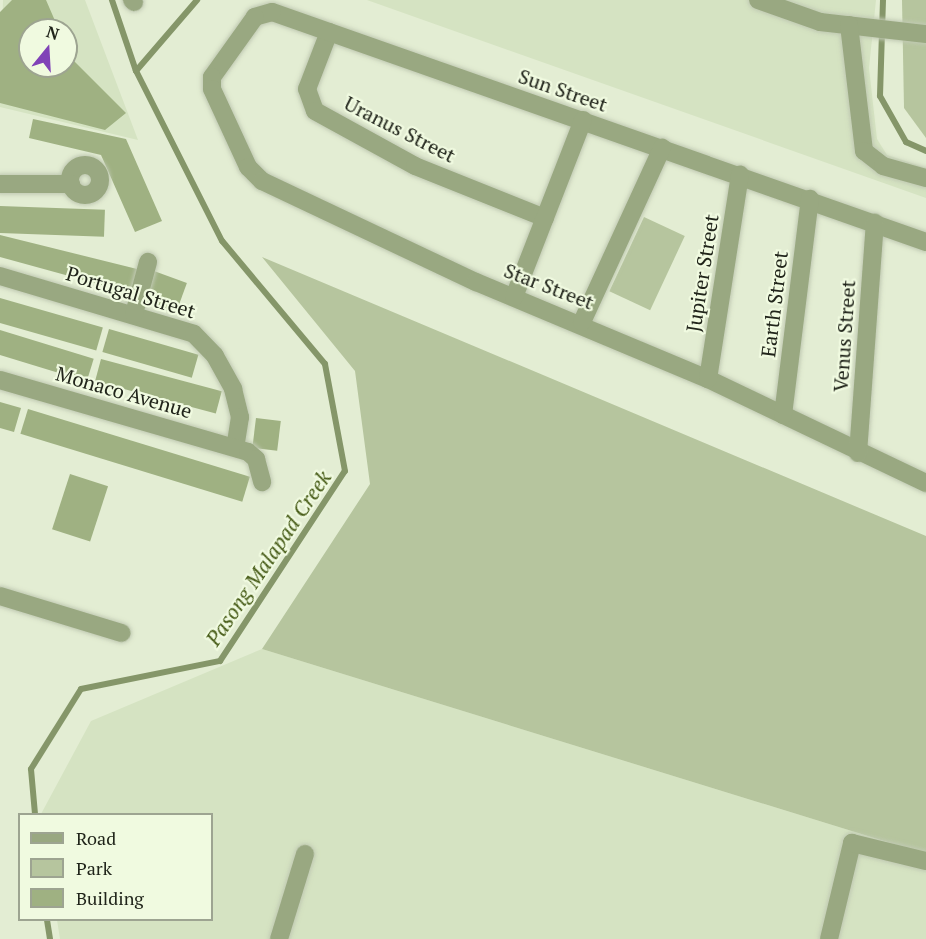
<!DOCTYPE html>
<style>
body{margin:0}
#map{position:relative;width:926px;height:939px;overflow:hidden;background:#e3edd3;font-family:"PT Serif",serif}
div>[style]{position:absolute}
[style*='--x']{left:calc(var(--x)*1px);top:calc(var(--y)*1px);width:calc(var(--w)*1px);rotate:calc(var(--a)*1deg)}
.built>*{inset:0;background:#d5e3c2}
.green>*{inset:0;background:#b6c59e;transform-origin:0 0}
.stream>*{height:6px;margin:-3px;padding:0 3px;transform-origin:3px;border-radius:3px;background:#859669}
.building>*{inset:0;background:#9fb182;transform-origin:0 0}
.roads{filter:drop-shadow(0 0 2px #c0c9b2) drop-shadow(0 0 2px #c0c9b2)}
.minor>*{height:18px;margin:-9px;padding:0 9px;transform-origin:9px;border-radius:9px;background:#99a881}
.minor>.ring{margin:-9px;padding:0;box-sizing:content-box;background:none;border:18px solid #99a881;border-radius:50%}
span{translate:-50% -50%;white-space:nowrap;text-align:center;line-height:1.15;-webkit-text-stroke:4.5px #f0fae0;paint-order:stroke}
.street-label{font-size:20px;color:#20241a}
.water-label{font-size:21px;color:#465b16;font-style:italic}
.legend{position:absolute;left:18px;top:813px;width:195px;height:108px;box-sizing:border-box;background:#f0fae0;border:2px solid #9da491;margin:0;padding:8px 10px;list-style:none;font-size:18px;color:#20241a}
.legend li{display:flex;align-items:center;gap:12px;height:30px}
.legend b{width:30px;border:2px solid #9da491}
.north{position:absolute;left:18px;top:18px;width:60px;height:60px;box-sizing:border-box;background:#f0fae0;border:2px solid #9da491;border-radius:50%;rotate:18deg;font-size:16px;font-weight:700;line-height:24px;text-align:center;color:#20241a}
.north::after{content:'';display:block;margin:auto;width:21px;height:27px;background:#8042b7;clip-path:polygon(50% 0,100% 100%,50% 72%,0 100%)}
</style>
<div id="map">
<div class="built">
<div style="clip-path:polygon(evenodd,3px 0,85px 0,138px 140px,0 107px,3px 0,30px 30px,66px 30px,66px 66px,30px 66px,30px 30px)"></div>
<div style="clip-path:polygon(367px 0,876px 0,869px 68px,877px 139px,887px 155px,926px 168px,926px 198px)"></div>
<div style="clip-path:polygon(262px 649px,926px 854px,926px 939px,60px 939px,57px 920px,212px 920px,212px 814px,41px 814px,91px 721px)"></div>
</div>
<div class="green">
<div style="clip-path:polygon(902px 0,926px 0,926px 138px,904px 108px)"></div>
<div style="left:644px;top:217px;width:45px;height:82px;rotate:25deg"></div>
<div style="clip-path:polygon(262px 257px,926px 536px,926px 854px,262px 649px,370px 484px,355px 371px)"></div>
</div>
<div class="stream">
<div style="--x:883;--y:0;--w:96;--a:91.8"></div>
<div style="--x:880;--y:96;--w:53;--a:60.5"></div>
<div style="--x:906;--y:142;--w:22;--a:24"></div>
<div style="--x:136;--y:71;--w:94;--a:-49.3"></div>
<div style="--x:35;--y:814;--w:45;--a:-95.1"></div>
<div style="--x:31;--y:769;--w:94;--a:-58"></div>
<div style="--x:81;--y:689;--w:142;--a:-11.4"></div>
<div style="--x:220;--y:661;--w:227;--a:-56.7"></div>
<div style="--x:345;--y:471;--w:109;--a:-100.6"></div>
<div style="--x:325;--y:364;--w:160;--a:-129.9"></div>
<div style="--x:222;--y:241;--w:191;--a:-116.8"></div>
<div style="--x:136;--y:71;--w:75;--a:-108.7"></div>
<div style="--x:47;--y:920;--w:19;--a:81"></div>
</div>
<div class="building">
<div style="clip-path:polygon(12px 0,46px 0,59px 30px,30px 30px,30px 66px,66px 66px,66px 44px,74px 61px,126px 113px,105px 130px,0 103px,0 12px)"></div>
<div style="clip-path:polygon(33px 119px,126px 139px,162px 221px,135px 232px,101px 155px,29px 138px)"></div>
<div style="left:0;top:206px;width:105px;height:27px;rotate:2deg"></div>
<div style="clip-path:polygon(0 235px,137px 269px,131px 293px,0 257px)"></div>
<div style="left:154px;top:271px;width:35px;height:33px;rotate:20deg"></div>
<div style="left:0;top:298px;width:107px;height:24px;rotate:16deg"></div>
<div style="left:109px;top:329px;width:93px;height:24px;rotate:16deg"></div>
<div style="left:0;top:330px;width:98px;height:24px;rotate:17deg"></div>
<div style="left:101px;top:359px;width:125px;height:23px;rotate:15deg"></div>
<div style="clip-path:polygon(0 402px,21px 408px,14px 432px,0 428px)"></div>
<div style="left:28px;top:409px;width:232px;height:26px;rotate:17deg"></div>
<div style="left:256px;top:418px;width:25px;height:30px;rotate:7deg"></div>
<div style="left:70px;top:474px;width:40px;height:58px;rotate:18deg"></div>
</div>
<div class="roads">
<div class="minor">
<div style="--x:132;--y:0;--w:3;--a:45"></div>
<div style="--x:758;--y:0;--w:66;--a:19.5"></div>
<div style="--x:820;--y:22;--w:107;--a:6.5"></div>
<div style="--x:849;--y:25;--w:127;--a:83.2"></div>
<div style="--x:864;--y:151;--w:24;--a:38"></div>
<div style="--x:883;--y:166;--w:45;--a:15.6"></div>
<div style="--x:329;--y:32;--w:61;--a:111.1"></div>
<div style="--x:307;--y:89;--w:23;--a:70"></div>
<div style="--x:315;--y:111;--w:114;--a:28.8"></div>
<div style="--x:415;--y:166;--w:140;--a:21.8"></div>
<div class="ring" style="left:70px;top:165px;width:12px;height:12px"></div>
<div style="--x:0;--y:184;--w:71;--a:0"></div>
<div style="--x:926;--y:242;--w:693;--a:-160.62"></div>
<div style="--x:272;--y:12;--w:18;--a:164"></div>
<div style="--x:255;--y:17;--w:74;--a:125.6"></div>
<div style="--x:212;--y:77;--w:12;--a:90"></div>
<div style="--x:212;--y:89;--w:86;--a:65.2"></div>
<div style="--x:248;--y:167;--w:20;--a:45"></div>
<div style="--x:262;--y:181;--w:237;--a:25.3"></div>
<div style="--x:476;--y:282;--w:251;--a:22.7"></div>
<div style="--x:708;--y:379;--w:242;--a:25.5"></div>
<div style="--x:0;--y:276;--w:202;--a:16.6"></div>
<div style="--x:194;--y:334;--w:30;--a:46"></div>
<div style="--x:215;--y:356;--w:38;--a:61"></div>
<div style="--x:233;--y:389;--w:29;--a:76"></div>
<div style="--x:240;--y:417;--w:31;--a:99"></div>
<div style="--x:514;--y:297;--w:190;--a:-68.7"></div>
<div style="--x:134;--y:314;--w:54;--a:-74.9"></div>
<div style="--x:582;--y:322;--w:192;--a:-65.3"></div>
<div style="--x:708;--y:379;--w:207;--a:-81.1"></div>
<div style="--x:0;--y:380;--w:258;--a:16.2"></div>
<div style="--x:248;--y:452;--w:11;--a:41"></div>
<div style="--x:256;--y:459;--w:24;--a:75"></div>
<div style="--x:783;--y:415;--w:218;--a:-82.9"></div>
<div style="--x:858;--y:453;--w:231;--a:-85.8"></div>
<div style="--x:0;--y:596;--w:127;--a:16.9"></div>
<div style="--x:279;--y:939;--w:89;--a:-73"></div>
<div style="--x:829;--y:939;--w:99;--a:-76.5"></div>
<div style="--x:852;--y:843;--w:76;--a:13.7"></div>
</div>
</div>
<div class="street-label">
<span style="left:563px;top:90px;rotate:19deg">Sun Street</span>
<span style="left:400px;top:129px;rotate:27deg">Uranus Street</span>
<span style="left:702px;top:273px;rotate:-81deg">Jupiter Street</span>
<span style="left:549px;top:286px;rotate:21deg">Star Street</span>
<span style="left:131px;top:292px;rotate:17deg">Portugal Street</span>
<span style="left:774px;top:304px;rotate:-83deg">Earth Street</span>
<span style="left:844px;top:336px;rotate:-86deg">Venus Street</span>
<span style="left:124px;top:392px;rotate:16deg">Monaco Avenue</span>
</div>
<div class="water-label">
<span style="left:268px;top:558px;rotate:-56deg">Pasong Malapad Creek</span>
</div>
<ul class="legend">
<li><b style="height:8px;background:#99a881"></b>Road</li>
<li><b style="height:16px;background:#b6c59e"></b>Park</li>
<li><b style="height:16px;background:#9fb182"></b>Building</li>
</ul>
<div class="north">N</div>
</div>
